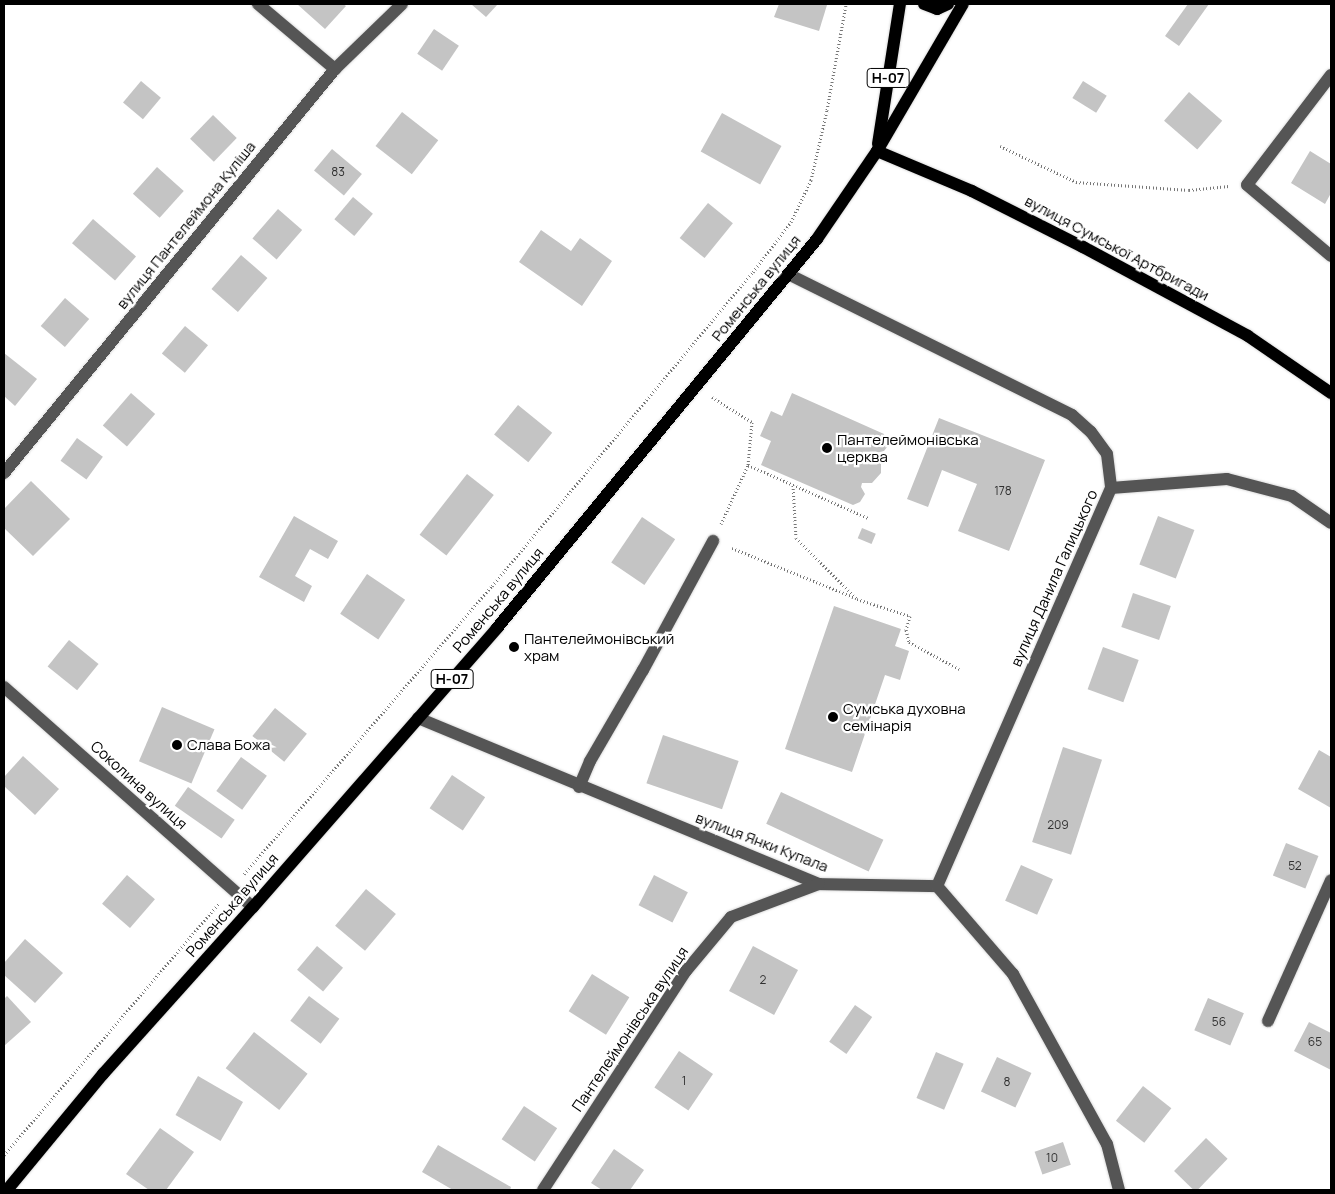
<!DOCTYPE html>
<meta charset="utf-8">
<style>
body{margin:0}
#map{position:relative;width:1335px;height:1194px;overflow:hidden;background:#fff;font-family:Manrope,sans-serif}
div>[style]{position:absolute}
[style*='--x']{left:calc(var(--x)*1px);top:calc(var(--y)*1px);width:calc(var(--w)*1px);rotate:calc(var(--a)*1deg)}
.building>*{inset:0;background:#c4c4c4;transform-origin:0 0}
.path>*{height:3px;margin-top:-1.5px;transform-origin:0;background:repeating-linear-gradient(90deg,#777 0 1px,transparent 0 3.5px)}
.roads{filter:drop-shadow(0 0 1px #dbdbdb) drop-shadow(0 0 1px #dbdbdb)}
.minor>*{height:12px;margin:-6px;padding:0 6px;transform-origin:6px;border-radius:6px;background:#555}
.major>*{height:12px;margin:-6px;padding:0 6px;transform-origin:6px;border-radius:6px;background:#000}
.dots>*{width:14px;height:14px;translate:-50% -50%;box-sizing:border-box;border:2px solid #fff;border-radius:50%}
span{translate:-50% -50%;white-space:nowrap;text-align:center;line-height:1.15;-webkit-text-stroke:4.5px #fff;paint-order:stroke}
.number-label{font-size:12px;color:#313131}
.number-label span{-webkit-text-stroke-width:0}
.shield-label span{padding:1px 4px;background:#fff;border:1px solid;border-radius:4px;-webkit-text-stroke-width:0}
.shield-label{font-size:14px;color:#000;font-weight:700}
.street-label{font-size:15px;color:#000}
.poi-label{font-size:15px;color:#000}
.left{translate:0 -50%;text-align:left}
.frame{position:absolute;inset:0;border:5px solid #000;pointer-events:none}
</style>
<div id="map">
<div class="building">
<div style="clip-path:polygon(297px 4px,343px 4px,346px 6px,325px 29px)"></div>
<div style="clip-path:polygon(471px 4px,498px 4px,486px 17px)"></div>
<div style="clip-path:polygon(779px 4px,827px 5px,819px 31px,774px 17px)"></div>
<div style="clip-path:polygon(1188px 4px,1209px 4px,1179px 46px,1165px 36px)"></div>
<div style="left:434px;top:29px;width:30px;height:30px;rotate:34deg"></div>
<div style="left:141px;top:81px;width:26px;height:28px;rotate:40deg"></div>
<div style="left:1083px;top:81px;width:28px;height:20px;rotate:32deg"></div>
<div style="left:1189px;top:92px;width:44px;height:38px;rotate:41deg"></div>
<div style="left:402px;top:112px;width:46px;height:43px;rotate:38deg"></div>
<div style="left:722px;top:113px;width:68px;height:44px;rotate:29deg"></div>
<div style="left:213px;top:115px;width:33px;height:33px;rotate:44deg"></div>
<div style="left:332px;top:149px;width:39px;height:28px;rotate:40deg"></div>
<div style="clip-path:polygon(1310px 151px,1331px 164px,1331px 193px,1325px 204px,1291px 183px)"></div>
<div style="left:157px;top:167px;width:36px;height:36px;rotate:42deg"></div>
<div style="left:353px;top:197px;width:26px;height:29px;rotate:40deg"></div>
<div style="left:708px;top:203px;width:32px;height:45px;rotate:39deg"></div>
<div style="left:278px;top:209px;width:32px;height:39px;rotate:41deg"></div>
<div style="left:93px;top:219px;width:57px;height:32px;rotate:41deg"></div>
<div style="clip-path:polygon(541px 230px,571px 251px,580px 238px,612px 261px,582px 306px,519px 262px)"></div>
<div style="left:241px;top:255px;width:35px;height:45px;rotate:41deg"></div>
<div style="left:65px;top:298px;width:32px;height:37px;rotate:41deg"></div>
<div style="left:185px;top:326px;width:30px;height:36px;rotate:40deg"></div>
<div style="clip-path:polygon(4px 353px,37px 379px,15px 406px,4px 396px)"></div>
<div style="left:131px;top:393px;width:32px;height:43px;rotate:41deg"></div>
<div style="clip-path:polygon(792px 393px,884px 434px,887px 447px,884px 451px,876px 453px,874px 457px,881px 464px,881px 473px,872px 483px,862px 483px,861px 487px,865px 494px,860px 502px,853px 505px,761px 465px,771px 441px,760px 436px,771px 411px,782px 416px)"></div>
<div style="left:518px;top:405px;width:44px;height:38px;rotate:39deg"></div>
<div style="clip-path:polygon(939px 418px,1045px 460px,1009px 551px,958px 531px,977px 484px,942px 470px,928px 507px,907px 499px)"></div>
<div style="left:77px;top:438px;width:32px;height:28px;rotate:36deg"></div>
<div style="left:467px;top:474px;width:34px;height:77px;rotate:38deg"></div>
<div style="clip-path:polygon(31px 481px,70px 519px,33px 556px,4px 528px,4px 509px)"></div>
<div style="clip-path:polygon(294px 516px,338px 541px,328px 559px,310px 549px,295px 576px,312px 586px,304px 602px,259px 577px)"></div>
<div style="left:1158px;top:516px;width:39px;height:52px;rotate:21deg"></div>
<div style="left:642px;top:517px;width:40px;height:55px;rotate:34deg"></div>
<div style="left:862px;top:528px;width:15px;height:11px;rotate:23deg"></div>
<div style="left:367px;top:574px;width:46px;height:48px;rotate:34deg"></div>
<div style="left:1133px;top:593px;width:40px;height:36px;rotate:19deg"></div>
<div style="clip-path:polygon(834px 606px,901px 629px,895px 646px,909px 651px,900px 680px,885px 675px,852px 772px,785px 749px)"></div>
<div style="left:69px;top:640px;width:38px;height:34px;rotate:39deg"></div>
<div style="left:1103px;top:647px;width:38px;height:45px;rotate:20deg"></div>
<div style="left:162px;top:707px;width:57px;height:59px;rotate:23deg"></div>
<div style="left:275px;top:708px;width:41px;height:36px;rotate:39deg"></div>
<div style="left:663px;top:735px;width:80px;height:51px;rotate:19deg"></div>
<div style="left:1063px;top:747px;width:41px;height:100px;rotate:18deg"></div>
<div style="clip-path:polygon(1319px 750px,1331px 757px,1331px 808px,1298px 789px)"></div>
<div style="clip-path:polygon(23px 756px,59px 789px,35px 815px,4px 786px,4px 777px)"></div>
<div style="left:241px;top:757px;width:32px;height:42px;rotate:36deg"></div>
<div style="left:452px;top:775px;width:40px;height:40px;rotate:34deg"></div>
<div style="left:188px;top:787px;width:57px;height:23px;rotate:35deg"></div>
<div style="left:781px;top:792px;width:113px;height:35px;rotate:25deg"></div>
<div style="left:1286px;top:843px;width:35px;height:35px;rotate:22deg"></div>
<div style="left:1021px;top:865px;width:35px;height:39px;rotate:24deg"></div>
<div style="left:127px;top:875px;width:37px;height:38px;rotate:41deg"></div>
<div style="left:654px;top:875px;width:38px;height:34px;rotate:27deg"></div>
<div style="left:366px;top:889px;width:39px;height:48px;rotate:40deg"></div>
<div style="clip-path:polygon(25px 939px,63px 973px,35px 1003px,4px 975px,4px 963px)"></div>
<div style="left:317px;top:946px;width:34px;height:31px;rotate:40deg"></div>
<div style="left:753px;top:946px;width:51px;height:51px;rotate:28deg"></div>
<div style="left:592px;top:974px;width:44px;height:44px;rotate:32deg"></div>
<div style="clip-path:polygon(7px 996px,31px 1022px,4px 1046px,4px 999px)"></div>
<div style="left:309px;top:996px;width:38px;height:31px;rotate:37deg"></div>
<div style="left:1208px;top:998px;width:39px;height:35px;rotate:23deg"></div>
<div style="left:855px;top:1005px;width:21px;height:45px;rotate:35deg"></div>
<div style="clip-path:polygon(1309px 1022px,1331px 1033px,1331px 1070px,1294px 1051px)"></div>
<div style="left:254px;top:1032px;width:68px;height:46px;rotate:38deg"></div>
<div style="left:679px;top:1051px;width:41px;height:44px;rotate:34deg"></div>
<div style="left:936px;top:1052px;width:30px;height:50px;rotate:23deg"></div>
<div style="left:997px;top:1057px;width:38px;height:38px;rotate:25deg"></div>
<div style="left:198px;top:1076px;width:52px;height:45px;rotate:30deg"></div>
<div style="left:1143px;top:1086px;width:36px;height:44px;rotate:38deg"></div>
<div style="left:524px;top:1106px;width:40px;height:40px;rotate:34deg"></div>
<div style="clip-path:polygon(160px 1128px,194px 1152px,166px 1190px,149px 1190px,126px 1174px)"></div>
<div style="left:1206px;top:1138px;width:30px;height:46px;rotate:44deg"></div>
<div style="left:1063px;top:1142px;width:24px;height:30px;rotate:71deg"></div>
<div style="clip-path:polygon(438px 1145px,511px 1187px,510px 1190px,453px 1190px,422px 1172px)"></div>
<div style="clip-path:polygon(614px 1149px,644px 1170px,630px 1190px,602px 1190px,591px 1183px)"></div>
</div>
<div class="path">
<div style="--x:1000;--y:146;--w:84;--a:25.3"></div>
<div style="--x:1076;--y:182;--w:113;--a:4"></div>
<div style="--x:1189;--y:190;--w:40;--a:-5.7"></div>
<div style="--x:712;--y:397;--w:47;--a:32"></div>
<div style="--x:752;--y:422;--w:43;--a:95.3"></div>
<div style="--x:748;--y:465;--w:131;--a:23.8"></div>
<div style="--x:793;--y:485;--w:53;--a:86.8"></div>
<div style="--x:796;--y:538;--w:86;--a:45"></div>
<div style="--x:857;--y:599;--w:56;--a:17.8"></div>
<div style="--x:910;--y:616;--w:15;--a:106"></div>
<div style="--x:906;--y:630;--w:12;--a:76"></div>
<div style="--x:909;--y:642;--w:57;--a:28.4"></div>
<div style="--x:721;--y:524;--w:65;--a:-65.4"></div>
<div style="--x:732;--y:548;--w:134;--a:22"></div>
<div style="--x:244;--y:874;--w:380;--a:-49.3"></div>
<div style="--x:492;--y:586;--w:408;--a:-50.3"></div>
<div style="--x:753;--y:272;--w:63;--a:-52.8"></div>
<div style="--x:791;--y:222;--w:47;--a:-64.5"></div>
<div style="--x:811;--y:180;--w:72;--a:-77.1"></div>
<div style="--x:827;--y:110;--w:108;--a:-79.8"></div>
<div style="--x:4;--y:1155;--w:331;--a:-49.5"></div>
</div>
<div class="roads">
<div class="minor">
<div style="--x:258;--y:4;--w:101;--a:40.2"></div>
<div style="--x:1331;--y:75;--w:138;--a:127.4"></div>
<div style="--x:1247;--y:185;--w:110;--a:40.2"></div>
<div style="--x:788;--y:274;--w:317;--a:26.4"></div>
<div style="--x:1072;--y:415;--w:25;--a:42"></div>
<div style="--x:1091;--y:432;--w:27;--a:54"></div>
<div style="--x:1107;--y:454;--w:34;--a:83"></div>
<div style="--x:1111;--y:488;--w:434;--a:113.6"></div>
<div style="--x:4;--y:473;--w:522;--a:-50.67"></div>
<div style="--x:335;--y:69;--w:93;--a:-44.1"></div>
<div style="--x:1111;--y:488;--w:116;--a:-4.4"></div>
<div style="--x:1227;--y:479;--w:67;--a:14.7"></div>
<div style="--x:1292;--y:496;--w:47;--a:34.7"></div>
<div style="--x:4;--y:687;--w:332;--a:41.5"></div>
<div style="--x:418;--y:718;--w:434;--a:22.5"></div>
<div style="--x:819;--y:884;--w:118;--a:1"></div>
<div style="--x:937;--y:886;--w:116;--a:49.2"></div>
<div style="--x:1013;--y:974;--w:194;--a:61.1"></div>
<div style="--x:1107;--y:1144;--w:48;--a:75.4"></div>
<div style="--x:579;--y:787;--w:28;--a:-67"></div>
<div style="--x:590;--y:761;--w:105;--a:-59.8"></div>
<div style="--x:643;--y:670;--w:147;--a:-61.5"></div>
<div style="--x:1268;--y:1021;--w:154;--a:-65.9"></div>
<div style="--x:543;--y:1190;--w:262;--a:-56.9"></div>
<div style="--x:686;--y:971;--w:70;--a:-50.2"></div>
<div style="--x:731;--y:917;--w:94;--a:-20.6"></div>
</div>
<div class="major">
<div style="--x:924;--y:4;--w:14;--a:21"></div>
<div style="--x:937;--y:9;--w:12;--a:-24"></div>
<div style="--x:878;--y:144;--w:142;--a:-81.1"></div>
<div style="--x:877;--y:151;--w:103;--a:22.8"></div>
<div style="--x:972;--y:191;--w:124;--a:26.8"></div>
<div style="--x:1083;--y:247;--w:187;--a:28.3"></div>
<div style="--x:1248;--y:336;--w:101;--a:34.5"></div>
<div style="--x:7;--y:1190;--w:151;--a:-50.4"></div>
<div style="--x:103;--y:1074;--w:224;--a:-48.1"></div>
<div style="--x:253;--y:907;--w:371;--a:-48.8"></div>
<div style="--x:497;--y:628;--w:504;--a:-50.56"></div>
<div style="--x:817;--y:239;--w:107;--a:-55.7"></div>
<div style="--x:877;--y:151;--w:170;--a:-59.7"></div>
</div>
</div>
<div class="dots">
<div style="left:827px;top:448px;background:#000"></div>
<div style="left:514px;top:647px;background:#000"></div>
<div style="left:833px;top:717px;background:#000"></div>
<div style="left:177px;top:745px;background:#000"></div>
</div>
<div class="number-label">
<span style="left:338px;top:172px">83</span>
<span style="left:1003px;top:491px">178</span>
<span style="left:1058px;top:825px">209</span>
<span style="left:1295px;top:866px">52</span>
<span style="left:763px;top:980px">2</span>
<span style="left:1219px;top:1022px">56</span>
<span style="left:1315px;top:1042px">65</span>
<span style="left:684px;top:1081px">1</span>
<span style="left:1007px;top:1082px">8</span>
<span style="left:1052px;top:1158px">10</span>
</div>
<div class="shield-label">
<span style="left:888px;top:78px">Н-07</span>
<span style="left:452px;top:679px">Н-07</span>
</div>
<div class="street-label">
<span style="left:186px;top:225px;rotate:-51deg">вулиця Пантелеймона Куліша</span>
<span style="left:1117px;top:248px;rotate:28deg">вулиця Сумської Артбригади</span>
<span style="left:756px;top:288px;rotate:-51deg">Роменська вулиця</span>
<span style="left:1054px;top:578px;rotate:-66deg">вулиця Данила Галицького</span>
<span style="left:498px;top:600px;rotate:-50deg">Роменська вулиця</span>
<span style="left:139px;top:785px;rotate:42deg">Соколина вулиця</span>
<span style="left:762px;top:842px;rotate:21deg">вулиця Янки Купала</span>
<span style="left:232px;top:905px;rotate:-49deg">Роменська вулиця</span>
<span style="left:630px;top:1029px;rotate:-56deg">Пантелеймонівська вулиця</span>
</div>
<div class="poi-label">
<span class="left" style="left:837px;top:448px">Пантелеймонівська<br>церква</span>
<span class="left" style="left:524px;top:647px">Пантелеймонівський<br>храм</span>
<span class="left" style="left:843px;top:717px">Сумська духовна<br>семінарія</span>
<span class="left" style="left:187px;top:745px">Слава Божа</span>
</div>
<div class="frame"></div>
</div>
